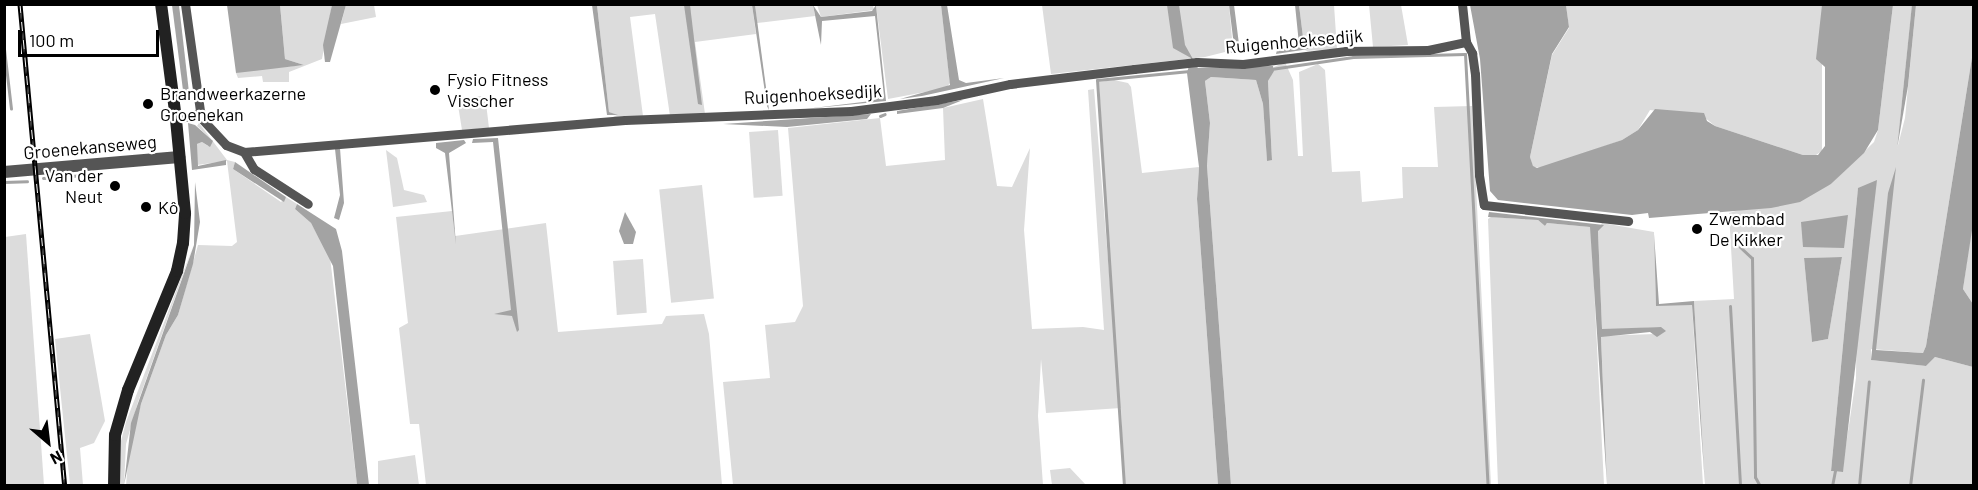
<!DOCTYPE html>
<meta charset="utf-8">
<style>
body{margin:0}
#map{position:relative;width:1978px;height:490px;overflow:hidden;background:#fff;font-family:Barlow,sans-serif}
div>[style]{position:absolute}
[style*='--x']{left:calc(var(--x)*1px);top:calc(var(--y)*1px);width:calc(var(--w)*1px);rotate:calc(var(--a)*1deg)}
.green>*{inset:0;background:#dcdcdc;transform-origin:0 0}
.water>*{inset:0;background:#a3a3a3}
.stream>*{height:3px;margin:-1.5px;padding:0 1.5px;transform-origin:1.5px;border-radius:1.5px;background:#a3a3a3}
.minor>*{height:9px;margin:-4.5px;padding:0 4.5px;transform-origin:4.5px;border-radius:4.5px;background:#555}
.tertiary>*{height:12px;margin:-6px;padding:0 6px;transform-origin:6px;border-radius:6px;background:#555}
.secondary>*{height:12px;margin:-6px;padding:0 6px;transform-origin:6px;border-radius:6px;background:#222}
.rail>*{height:5px;margin-top:-2.5px;transform-origin:0;background:repeating-linear-gradient(90deg,#fff 0 9px,#000 0 18px);box-sizing:border-box;border-block:2px solid #000}
.dots>*{width:16px;height:16px;translate:-50% -50%;box-sizing:border-box;border:3px solid #fff;border-radius:50%}
span{translate:-50% -50%;white-space:nowrap;text-align:center;line-height:1.15;-webkit-text-stroke:4.5px #fff;paint-order:stroke}
.street-label{font-size:18px;color:#000}
.poi-label{font-size:18px;color:#000}
.left{translate:0 -50%;text-align:left}
.right{translate:-100% -50%;text-align:right}
.frame{position:absolute;inset:0;border:6px solid #000;pointer-events:none}
.north{position:absolute;left:18px;top:412px;width:60px;height:60px;-webkit-text-stroke:4px #fff;paint-order:stroke;rotate:152deg;font-size:16px;font-weight:700;line-height:24px;text-align:center;color:#000}
.north::after{content:'';display:block;margin:auto;width:21px;height:27px;background:#000;clip-path:polygon(50% 0,100% 100%,50% 72%,0 100%)}
.scale{position:absolute;left:18px;top:30px;width:141px;height:27px;box-sizing:border-box;border:3px solid #000;border-top:0;padding-left:8px;font-size:18px;line-height:21px;white-space:nowrap;color:#000;-webkit-text-stroke:4px #fff;paint-order:stroke}
</style>
<div id="map">
<div class="green">
<div style="clip-path:polygon(280px 5px,332px 5px,322px 59px,289px 72px,289px 82px,263px 82px,262px 76px,238px 78px,236px 73px,241px 71px,304px 65px,285px 59px)"></div>
<div style="clip-path:polygon(346px 5px,374px 5px,376px 17px,341px 24px)"></div>
<div style="clip-path:polygon(597px 5px,752px 5px,756px 34px,695px 42px,705px 114px,670px 116px,655px 14px,630px 17px,643px 116px,611px 118px,617px 115px,609px 112px)"></div>
<div style="clip-path:polygon(755px 5px,813px 5px,815px 16px,757px 23px)"></div>
<div style="clip-path:polygon(817px 5px,873px 5px,874px 10px,821px 17px)"></div>
<div style="clip-path:polygon(876px 5px,941px 5px,950px 83px,946px 88px,888px 99px)"></div>
<div style="clip-path:polygon(1042px 5px,1229px 5px,1233px 50px,1205px 57px,1051px 74px)"></div>
<div style="clip-path:polygon(1299px 5px,1334px 5px,1337px 49px,1305px 51px,1309px 49px,1304px 45px)"></div>
<div style="clip-path:polygon(1369px 5px,1401px 5px,1408px 45px,1373px 47px)"></div>
<div style="clip-path:polygon(1566px 5px,1822px 5px,1822px 151px,1813px 157px,1803px 155px,1715px 126px,1704px 117px,1650px 110px,1638px 130px,1622px 140px,1543px 168px,1533px 167px,1530px 157px,1552px 55px,1569px 28px)"></div>
<div style="clip-path:polygon(evenodd,1893px 5px,1912px 5px,1897px 149px,1905px 118px,1916px 5px,1973px 5px,1973px 51px,1926px 346px,1923px 353px,1871px 349px,1871px 360px,1926px 366px,1935px 357px,1973px 367px,1973px 485px,1705px 485px,1694px 301px,1734px 299px,1729px 213px,1831px 184px,1874px 142px,1878px 130px,1893px 5px,1858px 188px,1856px 378px,1842px 472px,1831px 471px,1858px 188px,1893px 5px,1842px 257px,1828px 339px,1812px 342px,1804px 258px,1842px 257px)"></div>
<div style="clip-path:polygon(1285px 62px,1293px 80px,1298px 156px,1303px 156px,1299px 72px,1318px 64px,1325px 70px,1332px 172px,1360px 171px,1362px 202px,1403px 198px,1402px 167px,1438px 167px,1434px 107px,1472px 106px,1491px 485px,1231px 485px,1207px 166px,1210px 123px,1205px 81px,1211px 77px,1256px 80px,1263px 104px,1267px 160px,1272px 160px,1268px 81px,1274px 67px)"></div>
<div style="clip-path:polygon(1114px 80px,1128px 83px,1131px 87px,1142px 173px,1199px 167px,1197px 199px,1218px 485px,1124px 485px,1121px 408px,1046px 413px,1041px 359px,1038px 416px,1043px 485px,733px 485px,723px 382px,770px 378px,765px 325px,795px 322px,803px 306px,788px 128px,880px 118px,886px 166px,945px 160px,943px 108px,983px 99px,997px 186px,1012px 187px,1030px 148px,1024px 230px,1032px 329px,1083px 327px,1104px 330px,1088px 90px,1094px 89px,1111px 296px,1099px 82px)"></div>
<div style="clip-path:polygon(481px 96px,486px 103px,489px 128px,462px 130px,457px 99px)"></div>
<div style="clip-path:polygon(199px 123px,227px 160px,235px 162px,233px 169px,281px 202px,286px 197px,297px 204px,295px 209px,311px 223px,330px 257px,357px 485px,126px 486px,129px 448px,141px 404px,166px 335px,178px 315px,198px 245px,232px 246px,237px 242px,227px 161px,197px 165px,197px 144px,202px 142px,208px 146px,213px 141px,197px 126px)"></div>
<div style="left:778px;top:130px;width:66px;height:29px;rotate:86deg"></div>
<div style="clip-path:polygon(386px 150px,397px 158px,404px 190px,424px 195px,427px 202px,393px 207px)"></div>
<div style="left:702px;top:185px;width:114px;height:43px;rotate:84deg"></div>
<div style="clip-path:polygon(452px 211px,455px 236px,546px 223px,558px 332px,662px 324px,666px 316px,704px 314px,709px 334px,722px 485px,426px 485px,419px 424px,410px 424px,399px 328px,408px 323px,396px 217px)"></div>
<div style="clip-path:polygon(1491px 217px,1538px 220px,1545px 226px,1547px 223px,1591px 227px,1604px 485px,1498px 485px,1488px 219px)"></div>
<div style="clip-path:polygon(1973px 217px,1973px 304px,1963px 289px)"></div>
<div style="clip-path:polygon(1602px 223px,1654px 232px,1656px 305px,1692px 305px,1703px 485px,1607px 485px,1601px 336px,1654px 334px,1661px 327px,1602px 330px,1598px 230px)"></div>
<div style="clip-path:polygon(26px 234px,44px 485px,5px 485px,5px 237px)"></div>
<div style="clip-path:polygon(194px 244px,138px 402px,126px 444px,124px 485px,119px 486px,121px 441px,126px 422px)"></div>
<div style="left:643px;top:259px;width:54px;height:30px;rotate:86deg"></div>
<div style="clip-path:polygon(90px 334px,105px 421px,94px 443px,80px 448px,83px 485px,70px 485px,55px 339px)"></div>
<div style="clip-path:polygon(415px 455px,419px 485px,378px 485px,378px 461px)"></div>
<div style="clip-path:polygon(1070px 468px,1086px 485px,1052px 485px,1050px 470px)"></div>
</div>
<div class="water">
<div style="clip-path:polygon(1912px 4px,1916px 5px,1908px 86px,1897px 149px)"></div>
<div style="clip-path:polygon(172px 5px,179px 5px,190px 101px,184px 98px)"></div>
<div style="clip-path:polygon(227px 5px,280px 5px,285px 59px,304px 65px,236px 73px)"></div>
<div style="clip-path:polygon(332px 5px,346px 5px,330px 62px,325px 62px,323px 45px)"></div>
<div style="clip-path:polygon(592px 5px,597px 5px,609px 112px,618px 115px,607px 115px)"></div>
<div style="clip-path:polygon(684px 5px,690px 5px,702px 105px,698px 104px)"></div>
<div style="clip-path:polygon(752px 5px,755px 5px,769px 110px,767px 106px)"></div>
<div style="clip-path:polygon(813px 5px,821px 17px,872px 11px,876px 5px,886px 101px,805px 109px,871px 101px,884px 96px,875px 16px,822px 21px,821px 45px)"></div>
<div style="clip-path:polygon(941px 5px,947px 5px,959px 80px,966px 83px,1004px 78px,922px 96px,900px 99px,950px 85px)"></div>
<div style="clip-path:polygon(1167px 5px,1179px 5px,1185px 45px,1198px 68px,1273px 66px,1274px 71px,1268px 81px,1272px 160px,1267px 161px,1263px 104px,1256px 80px,1211px 77px,1205px 81px,1210px 123px,1207px 166px,1231px 485px,1218px 485px,1197px 199px,1199px 167px,1187px 73px,1191px 58px,1173px 48px)"></div>
<div style="clip-path:polygon(1229px 5px,1234px 5px,1240px 52px,1229px 53px,1234px 46px)"></div>
<div style="clip-path:polygon(1295px 5px,1299px 5px,1304px 45px,1309px 49px,1276px 54px,1277px 50px,1299px 44px)"></div>
<div style="clip-path:polygon(1470px 5px,1566px 5px,1569px 27px,1552px 54px,1530px 157px,1533px 166px,1537px 168px,1622px 140px,1638px 130px,1655px 109px,1704px 113px,1707px 121px,1715px 126px,1803px 155px,1818px 155px,1825px 146px,1825px 67px,1816px 59px,1822px 5px,1893px 5px,1878px 130px,1864px 153px,1831px 184px,1800px 202px,1771px 208px,1649px 218px,1648px 213px,1632px 215px,1498px 200px,1490px 191px,1480px 59px)"></div>
<div style="clip-path:polygon(1973px 51px,1974px 217px,1963px 289px,1973px 304px,1973px 367px,1935px 357px,1926px 366px,1871px 360px,1888px 193px,1896px 167px,1876px 350px,1923px 353px,1926px 346px)"></div>
<div style="clip-path:polygon(963px 100px,943px 108px,897px 114px,897px 111px)"></div>
<div style="clip-path:polygon(871px 114px,867px 119px,787px 127px,723px 124px)"></div>
<div style="clip-path:polygon(188px 123px,195px 125px,213px 141px,210px 147px,202px 142px,197px 144px,198px 166px,226px 160px,226px 165px,192px 170px)"></div>
<div style="clip-path:polygon(498px 138px,519px 330px,517px 332px,512px 316px,494px 314px,511px 310px,493px 142px,472px 143px,473px 139px)"></div>
<div style="clip-path:polygon(464px 140px,466px 143px,449px 153px,456px 245px,445px 153px,436px 148px,436px 143px)"></div>
<div style="clip-path:polygon(340px 148px,344px 203px,339px 220px,334px 218px,340px 195px,335px 149px)"></div>
<div style="clip-path:polygon(235px 162px,286px 197px,284px 202px,233px 169px)"></div>
<div style="clip-path:polygon(1877px 180px,1843px 472px,1831px 471px,1858px 188px)"></div>
<div style="clip-path:polygon(195px 182px,200px 222px,193px 264px,178px 315px,166px 335px,141px 404px,124px 485px,131px 423px,194px 245px)"></div>
<div style="clip-path:polygon(297px 204px,336px 229px,342px 251px,369px 485px,357px 485px,333px 266px,311px 223px,295px 209px)"></div>
<div style="clip-path:polygon(625px 212px,636px 232px,633px 244px,624px 244px,619px 231px)"></div>
<div style="clip-path:polygon(1489px 212px,1604px 225px,1598px 231px,1602px 329px,1661px 327px,1666px 331px,1657px 337px,1650px 332px,1601px 337px,1607px 485px,1590px 227px,1547px 223px,1545px 226px,1538px 220px,1488px 217px)"></div>
<div style="clip-path:polygon(1848px 215px,1844px 248px,1803px 247px,1801px 222px)"></div>
<div style="clip-path:polygon(1654px 234px,1659px 304px,1694px 301px,1705px 485px,1692px 305px,1656px 306px)"></div>
<div style="clip-path:polygon(1842px 257px,1828px 339px,1812px 342px,1804px 258px)"></div>
</div>
<div class="stream">
<div style="--x:4;--y:49;--w:60;--a:83.3"></div>
<div style="--x:1271;--y:69;--w:83;--a:-8.3"></div>
<div style="--x:1353;--y:57;--w:112;--a:-1.5"></div>
<div style="--x:1465;--y:54;--w:433;--a:87"></div>
<div style="--x:880;--y:116;--w:5;--a:-22"></div>
<div style="--x:43;--y:178;--w:56;--a:-4.1"></div>
<div style="--x:4;--y:182;--w:23;--a:-2"></div>
<div style="--x:1740;--y:247;--w:16;--a:43"></div>
<div style="--x:1752;--y:258;--w:219;--a:89.2"></div>
<div style="--x:1755;--y:477;--w:10;--a:61"></div>
<div style="--x:1730;--y:306;--w:180;--a:86.8"></div>
<div style="--x:1124;--y:486;--w:407;--a:-93.8"></div>
<div style="--x:1097;--y:80;--w:93;--a:-5.5"></div>
<div style="--x:1832;--y:486;--w:16;--a:-79"></div>
<div style="--x:1859;--y:486;--w:105;--a:-84.6"></div>
<div style="--x:1910;--y:486;--w:107;--a:-83"></div>
</div>
<div class="minor">
<div style="--x:185;--y:4;--w:115;--a:82"></div>
<div style="--x:201;--y:118;--w:37;--a:47"></div>
<div style="--x:226;--y:145;--w:19;--a:21"></div>
<div style="--x:244;--y:152;--w:382;--a:-4.8"></div>
<div style="--x:625;--y:120;--w:226;--a:-2.3"></div>
<div style="--x:851;--y:111;--w:86;--a:-7.4"></div>
<div style="--x:936;--y:100;--w:76;--a:-12.2"></div>
<div style="--x:1010;--y:84;--w:125;--a:-6.9"></div>
<div style="--x:1134;--y:69;--w:63;--a:-6.3"></div>
<div style="--x:1197;--y:62;--w:46;--a:2.5"></div>
<div style="--x:1243;--y:64;--w:104;--a:-7.2"></div>
<div style="--x:1346;--y:51;--w:82;--a:-0.7"></div>
<div style="--x:1428;--y:50;--w:39;--a:-12"></div>
<div style="--x:1462;--y:4;--w:38;--a:84"></div>
<div style="--x:1466;--y:42;--w:13;--a:61"></div>
<div style="--x:1472;--y:53;--w:21;--a:82"></div>
<div style="--x:1475;--y:74;--w:101;--a:87.7"></div>
<div style="--x:1479;--y:175;--w:30;--a:81"></div>
<div style="--x:1484;--y:205;--w:145;--a:6.3"></div>
<div style="--x:176;--y:119;--w:26;--a:-13"></div>
<div style="--x:244;--y:152;--w:20;--a:60"></div>
<div style="--x:254;--y:169;--w:64;--a:32.9"></div>
</div>
<div class="tertiary">
<div style="--x:4;--y:172;--w:176;--a:-4.9"></div>
</div>
<div class="secondary">
<div style="--x:114;--y:486;--w:51;--a:-88.9"></div>
<div style="--x:115;--y:435;--w:47;--a:-73.9"></div>
<div style="--x:128;--y:390;--w:129;--a:-67.6"></div>
<div style="--x:177;--y:271;--w:29;--a:-78"></div>
<div style="--x:183;--y:243;--w:30;--a:-86"></div>
<div style="--x:185;--y:213;--w:94;--a:-95.5"></div>
<div style="--x:176;--y:119;--w:116;--a:-97.4"></div>
</div>
<div class="rail">
<div style="--x:20;--y:4;--w:484;--a:84.7"></div>
</div>
<div class="dots">
<div style="left:435px;top:90px;background:#000"></div>
<div style="left:148px;top:104px;background:#000"></div>
<div style="left:115px;top:186px;background:#000"></div>
<div style="left:146px;top:207px;background:#000"></div>
<div style="left:1697px;top:229px;background:#000"></div>
</div>
<div class="street-label">
<span style="left:1294px;top:41px;rotate:-5deg">Ruigenhoeksedijk</span>
<span style="left:813px;top:94px;rotate:-3deg">Ruigenhoeksedijk</span>
<span style="left:90px;top:147px;rotate:-5deg">Groenekanseweg</span>
</div>
<div class="poi-label">
<span class="left" style="left:447px;top:90px">Fysio Fitness<br>Visscher</span>
<span class="left" style="left:160px;top:104px">Brandweerkazerne<br>Groenekan</span>
<span class="right" style="left:103px;top:186px">Van der<br>Neut</span>
<span class="left" style="left:158px;top:207px">Kô</span>
<span class="left" style="left:1709px;top:229px">Zwembad<br>De Kikker</span>
</div>
<div class="frame"></div>
<div class="north">N</div>
<div class="scale">100 m</div>
</div>
